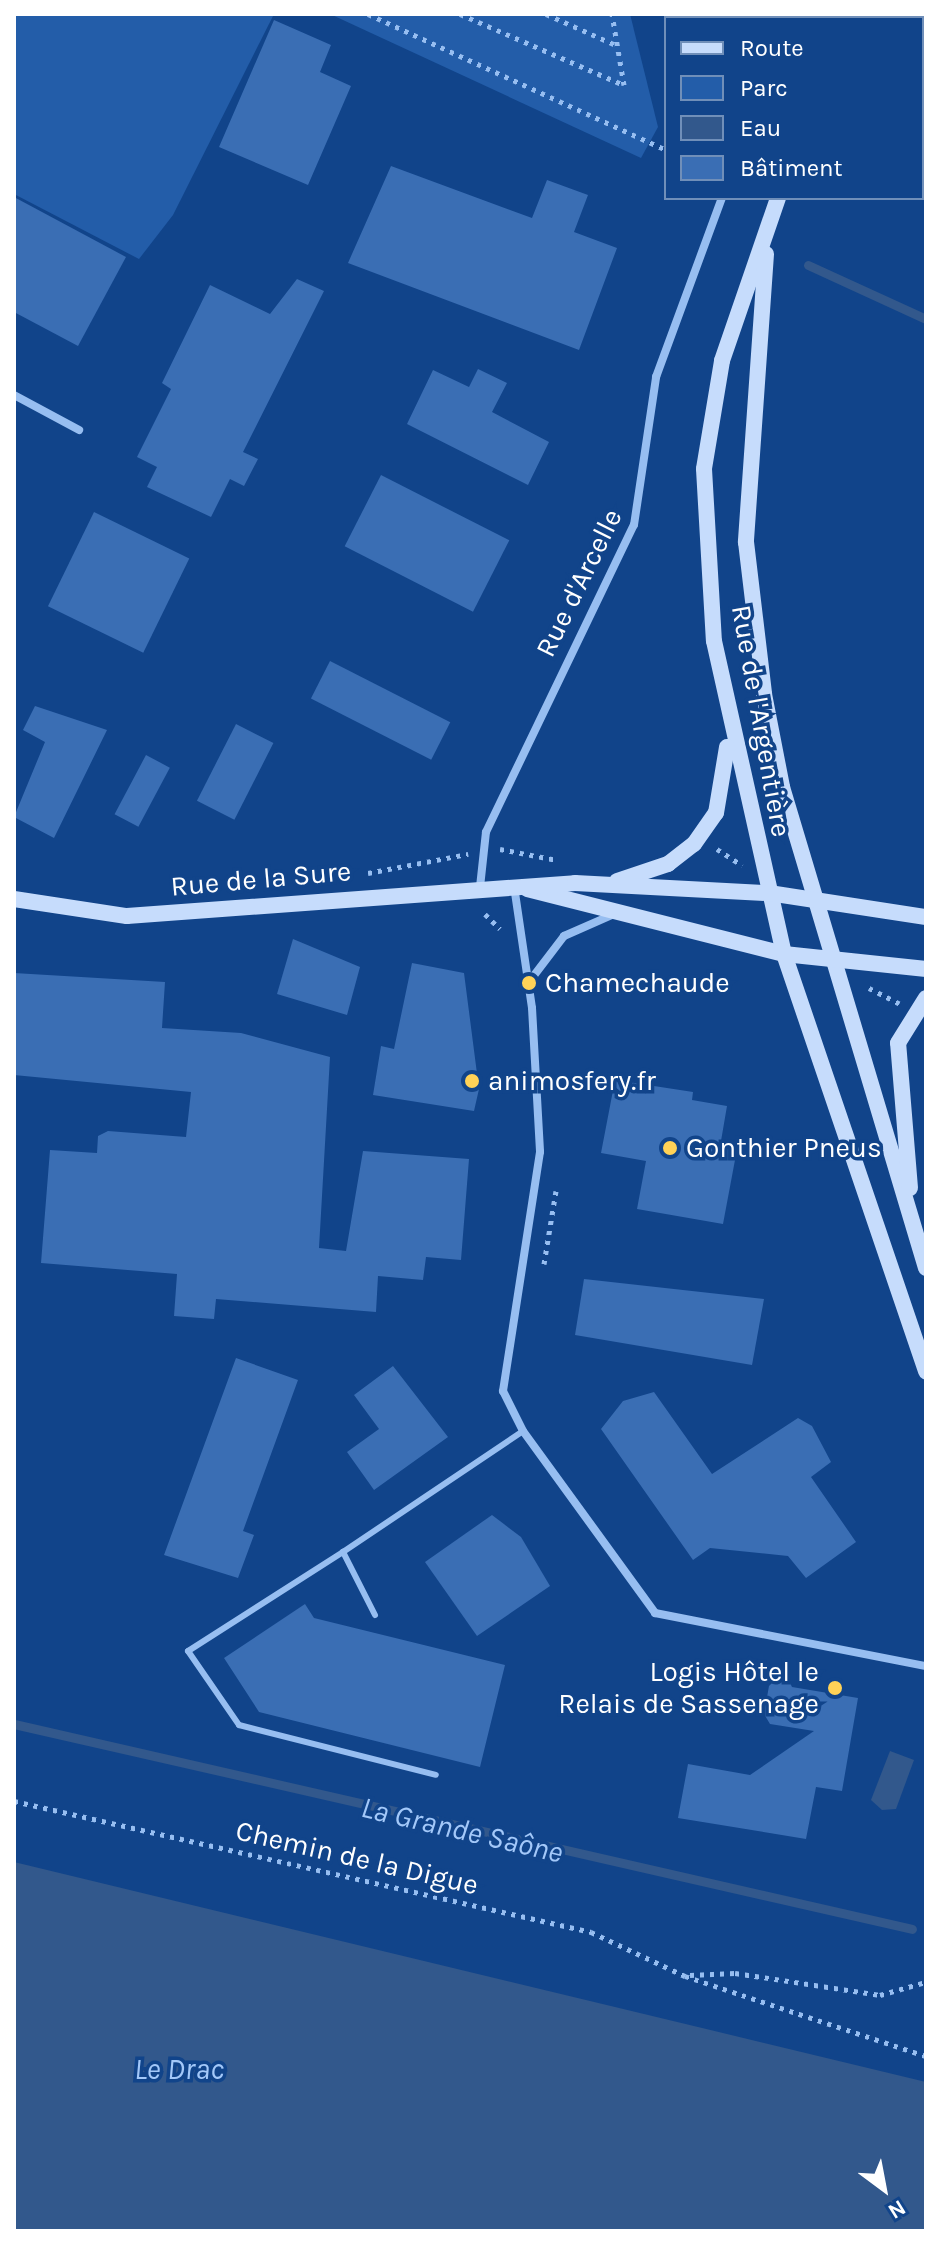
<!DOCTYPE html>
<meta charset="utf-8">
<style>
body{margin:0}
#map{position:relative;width:940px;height:2245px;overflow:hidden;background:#11448a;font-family:Karla,sans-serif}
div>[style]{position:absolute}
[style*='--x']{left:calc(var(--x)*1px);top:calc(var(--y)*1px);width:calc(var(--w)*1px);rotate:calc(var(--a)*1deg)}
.green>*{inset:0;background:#235da9}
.water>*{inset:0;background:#32588c}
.stream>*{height:9px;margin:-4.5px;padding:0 4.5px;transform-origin:4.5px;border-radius:4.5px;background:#32588c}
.building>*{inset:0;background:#3a6eb4;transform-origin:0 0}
.path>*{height:5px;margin-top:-2.5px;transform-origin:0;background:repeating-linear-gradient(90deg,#97bef1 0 4px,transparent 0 10px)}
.lane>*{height:6px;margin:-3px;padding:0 3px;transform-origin:3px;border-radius:3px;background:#97bef1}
.street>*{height:8px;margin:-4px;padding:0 4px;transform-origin:4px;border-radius:4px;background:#97bef1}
.secondary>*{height:16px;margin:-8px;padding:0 8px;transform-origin:8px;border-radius:8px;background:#c6dcfc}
.dots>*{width:22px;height:22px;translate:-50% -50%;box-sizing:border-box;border:4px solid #11448a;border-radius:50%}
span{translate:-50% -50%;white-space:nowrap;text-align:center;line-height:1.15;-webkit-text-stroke:7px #11448a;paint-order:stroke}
.street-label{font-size:28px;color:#fff}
.poi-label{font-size:28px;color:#fff}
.left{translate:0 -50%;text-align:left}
.right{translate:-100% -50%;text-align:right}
.water-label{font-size:30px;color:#a3c8f9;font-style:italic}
.frame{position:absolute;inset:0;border:16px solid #fff;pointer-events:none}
.legend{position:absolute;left:664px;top:16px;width:260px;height:184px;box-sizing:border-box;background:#11448a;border:2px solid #708fb9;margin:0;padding:10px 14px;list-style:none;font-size:24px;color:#fff}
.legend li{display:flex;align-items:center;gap:16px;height:40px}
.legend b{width:40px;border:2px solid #708fb9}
.north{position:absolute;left:844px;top:2149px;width:80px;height:80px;-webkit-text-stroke:6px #11448a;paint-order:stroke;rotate:148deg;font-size:22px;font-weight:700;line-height:32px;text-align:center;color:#fff}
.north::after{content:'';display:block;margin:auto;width:28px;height:36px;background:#fff;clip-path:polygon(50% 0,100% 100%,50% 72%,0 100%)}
</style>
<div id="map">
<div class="green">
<div style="clip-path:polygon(14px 14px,274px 14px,173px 215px,139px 259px,14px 194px)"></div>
<div style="clip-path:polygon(330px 14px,630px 14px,658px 127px,641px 158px)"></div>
</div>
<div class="water">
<div style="clip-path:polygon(890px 1751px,914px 1760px,896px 1809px,882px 1810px,871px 1800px)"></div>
<div style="clip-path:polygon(14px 1862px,926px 2082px,926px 2231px,14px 2231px)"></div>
</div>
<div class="stream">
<div style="--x:808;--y:265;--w:130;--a:24.6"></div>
<div style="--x:14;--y:1724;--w:921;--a:12.86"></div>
</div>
<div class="building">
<div style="clip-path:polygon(274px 20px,331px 45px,320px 72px,351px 86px,308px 185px,219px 147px)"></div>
<div style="clip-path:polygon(391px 166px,532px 218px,547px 180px,588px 195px,574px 232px,617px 248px,579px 350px,348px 263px)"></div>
<div style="clip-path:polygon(14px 197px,126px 257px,78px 346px,14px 312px)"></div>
<div style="clip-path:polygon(297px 279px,324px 291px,243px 452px,258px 459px,244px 486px,230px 479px,211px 517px,147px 487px,157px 467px,137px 457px,171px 389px,162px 383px,210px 285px,270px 314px)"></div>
<div style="clip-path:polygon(478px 369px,507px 383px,492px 412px,549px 442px,528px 485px,407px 424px,433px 370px,469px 387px)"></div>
<div style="left:381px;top:475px;width:144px;height:80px;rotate:27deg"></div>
<div style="left:94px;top:512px;width:106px;height:105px;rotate:26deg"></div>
<div style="left:330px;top:661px;width:135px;height:42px;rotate:27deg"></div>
<div style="clip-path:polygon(35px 706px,107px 730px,54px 838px,14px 817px,45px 742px,23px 730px)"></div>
<div style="left:236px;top:724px;width:42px;height:86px;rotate:27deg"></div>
<div style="left:146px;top:755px;width:27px;height:67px;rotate:28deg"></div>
<div style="clip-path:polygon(293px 939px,360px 967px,347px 1015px,277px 994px)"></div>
<div style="clip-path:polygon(412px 963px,464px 973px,479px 1089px,474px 1111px,373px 1095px,381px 1046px,394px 1049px)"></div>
<div style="clip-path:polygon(14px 973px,165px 982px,162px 1028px,241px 1033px,330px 1057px,319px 1248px,346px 1251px,363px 1151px,469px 1159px,461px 1260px,426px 1257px,423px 1280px,378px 1276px,376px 1312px,216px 1299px,214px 1319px,174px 1316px,177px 1274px,41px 1263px,50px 1150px,97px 1153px,98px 1136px,108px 1131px,186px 1137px,191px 1092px,14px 1075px)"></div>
<div style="clip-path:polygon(615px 1080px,693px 1092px,692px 1100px,727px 1106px,721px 1141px,738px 1144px,723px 1224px,637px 1209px,646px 1161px,601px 1153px)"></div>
<div style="clip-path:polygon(584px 1279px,764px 1299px,752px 1365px,575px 1335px)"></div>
<div style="clip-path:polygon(236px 1358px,298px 1380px,243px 1531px,254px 1535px,238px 1578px,164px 1555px)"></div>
<div style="clip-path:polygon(393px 1366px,448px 1437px,374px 1490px,347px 1452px,379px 1429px,354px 1395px)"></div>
<div style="clip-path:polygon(654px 1392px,712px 1474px,798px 1418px,812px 1426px,831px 1462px,811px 1477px,856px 1542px,806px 1578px,788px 1556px,710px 1548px,693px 1560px,601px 1429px,623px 1401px)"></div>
<div style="clip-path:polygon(492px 1515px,521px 1537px,550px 1586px,477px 1636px,425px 1562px)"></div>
<div style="clip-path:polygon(305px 1604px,314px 1618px,505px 1665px,480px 1767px,259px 1712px,224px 1658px)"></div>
<div style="clip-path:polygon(784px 1671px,792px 1687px,858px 1698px,842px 1791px,816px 1787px,806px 1839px,678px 1818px,688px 1764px,750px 1775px,814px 1731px,770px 1724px,764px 1714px,769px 1686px)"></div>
</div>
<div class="path">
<div style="--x:368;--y:14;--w:328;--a:24.5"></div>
<div style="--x:460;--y:14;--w:179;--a:23.4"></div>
<div style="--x:624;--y:85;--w:72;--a:-99.6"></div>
<div style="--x:546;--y:14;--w:77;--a:23.9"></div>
<div style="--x:500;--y:849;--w:58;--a:10.9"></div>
<div style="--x:717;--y:849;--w:30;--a:33"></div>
<div style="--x:368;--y:873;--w:102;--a:-10.8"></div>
<div style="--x:485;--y:914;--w:21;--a:45"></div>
<div style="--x:869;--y:988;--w:34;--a:27"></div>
<div style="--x:544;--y:1264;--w:74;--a:-80.7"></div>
<div style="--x:14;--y:1801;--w:592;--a:12.79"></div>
<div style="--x:591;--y:1932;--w:104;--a:25.1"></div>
<div style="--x:685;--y:1976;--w:254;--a:18.4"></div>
<div style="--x:690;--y:1975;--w:45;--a:-2.5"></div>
<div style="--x:735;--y:1973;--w:147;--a:8.6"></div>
<div style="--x:880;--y:1995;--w:48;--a:-15.8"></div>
</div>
<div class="lane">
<div style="--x:343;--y:1552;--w:184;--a:147.4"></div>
<div style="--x:188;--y:1651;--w:90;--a:55.4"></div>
<div style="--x:239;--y:1725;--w:203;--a:14.2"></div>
<div style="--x:375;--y:1615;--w:71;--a:-116.9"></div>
<div style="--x:343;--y:1552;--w:217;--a:-33.9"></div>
</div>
<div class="street">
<div style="--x:795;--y:18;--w:4;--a:-63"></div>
<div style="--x:14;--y:395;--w:74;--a:28.3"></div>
<div style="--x:514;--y:886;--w:123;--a:81.6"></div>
<div style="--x:532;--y:1008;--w:144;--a:86.8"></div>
<div style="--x:540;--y:1152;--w:242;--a:98.8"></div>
<div style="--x:503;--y:1391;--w:45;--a:63.4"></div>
<div style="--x:523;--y:1431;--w:225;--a:54"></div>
<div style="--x:655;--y:1613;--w:276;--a:11.1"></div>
<div style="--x:480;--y:887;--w:55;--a:-83.8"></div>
<div style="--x:486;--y:832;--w:341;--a:-64.3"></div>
<div style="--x:634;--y:525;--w:150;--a:-81.5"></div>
<div style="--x:656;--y:377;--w:191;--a:-69.8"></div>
<div style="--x:529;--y:982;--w:58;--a:-52.7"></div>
<div style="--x:564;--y:936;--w:55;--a:-23.7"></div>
</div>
<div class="secondary">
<div style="--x:847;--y:18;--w:4;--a:-63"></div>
<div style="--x:778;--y:198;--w:172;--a:109"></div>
<div style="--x:722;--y:361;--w:109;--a:99.5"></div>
<div style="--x:704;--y:469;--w:172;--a:86.7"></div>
<div style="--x:714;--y:641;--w:321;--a:77.4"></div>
<div style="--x:784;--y:954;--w:441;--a:71.2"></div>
<div style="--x:766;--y:254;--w:289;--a:94"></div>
<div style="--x:746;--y:542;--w:153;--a:83.2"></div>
<div style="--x:764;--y:694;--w:95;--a:79"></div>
<div style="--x:782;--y:787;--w:502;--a:73.33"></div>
<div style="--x:617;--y:881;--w:54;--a:-18.4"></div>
<div style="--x:668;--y:864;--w:33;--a:-38"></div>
<div style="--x:694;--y:844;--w:38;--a:-55"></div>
<div style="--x:716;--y:813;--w:67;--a:-80.5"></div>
<div style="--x:527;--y:889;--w:265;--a:14.2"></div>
<div style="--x:784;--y:954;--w:143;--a:6"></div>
<div style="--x:14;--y:899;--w:114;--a:8.6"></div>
<div style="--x:127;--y:916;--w:449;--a:-4.2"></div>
<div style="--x:575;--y:883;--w:194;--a:3"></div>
<div style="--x:769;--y:893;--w:159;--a:8.7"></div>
<div style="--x:910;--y:1188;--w:145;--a:-94.7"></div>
<div style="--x:898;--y:1043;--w:53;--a:-58.1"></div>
</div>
<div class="dots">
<div style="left:529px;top:983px;background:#ffd257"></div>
<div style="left:472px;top:1081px;background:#ffd257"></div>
<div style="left:670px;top:1148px;background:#ffd257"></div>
<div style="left:835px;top:1688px;background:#ffd257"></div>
</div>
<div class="street-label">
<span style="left:579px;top:583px;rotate:-64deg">Rue d'Arcelle</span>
<span style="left:761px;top:721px;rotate:80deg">Rue de l'Argentière</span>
<span style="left:261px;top:879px;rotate:-5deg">Rue de la Sure</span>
<span style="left:357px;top:1858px;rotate:13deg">Chemin de la Digue</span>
</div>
<div class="poi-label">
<span class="left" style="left:545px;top:983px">Chamechaude</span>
<span class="left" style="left:488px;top:1081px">animosfery.fr</span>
<span class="left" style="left:686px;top:1148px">Gonthier Pneus</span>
<span class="right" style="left:819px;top:1688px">Logis Hôtel le<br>Relais de Sassenage</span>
</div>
<div class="water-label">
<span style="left:462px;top:1830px;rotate:13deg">La Grande Saône</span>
<span style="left:179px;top:2069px">Le Drac</span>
</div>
<div class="frame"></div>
<ul class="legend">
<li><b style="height:10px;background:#c6dcfc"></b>Route</li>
<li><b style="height:22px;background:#235da9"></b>Parc</li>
<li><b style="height:22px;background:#32588c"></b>Eau</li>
<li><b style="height:22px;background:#3a6eb4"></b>Bâtiment</li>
</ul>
<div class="north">N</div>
</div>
